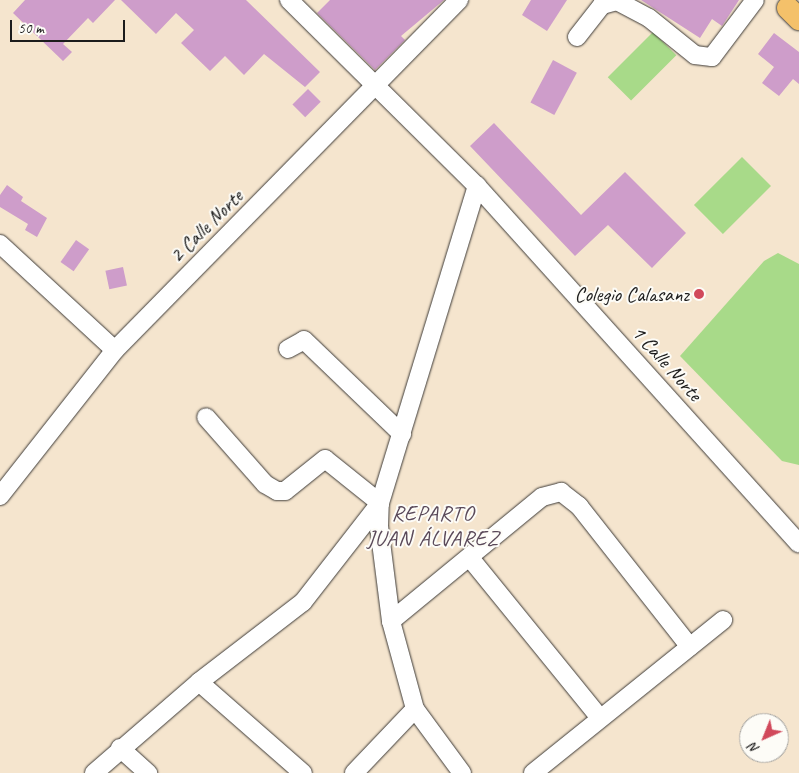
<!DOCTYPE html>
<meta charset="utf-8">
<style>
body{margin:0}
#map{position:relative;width:799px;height:773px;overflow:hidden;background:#f5e5ce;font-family:Caveat,sans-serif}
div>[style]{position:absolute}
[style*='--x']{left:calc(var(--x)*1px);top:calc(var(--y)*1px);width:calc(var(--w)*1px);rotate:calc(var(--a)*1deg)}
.green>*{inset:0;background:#a8da89;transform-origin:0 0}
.building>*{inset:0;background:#ce9dca;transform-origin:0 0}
.roads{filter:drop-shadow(0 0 1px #3d3a37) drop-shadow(0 0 1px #3d3a37)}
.minor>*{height:18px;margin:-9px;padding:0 9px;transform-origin:9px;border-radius:9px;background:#fff}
.major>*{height:22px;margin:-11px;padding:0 11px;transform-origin:11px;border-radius:11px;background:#f4c16a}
.dots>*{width:14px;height:14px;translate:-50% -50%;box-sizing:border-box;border:2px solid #fdfcf7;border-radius:50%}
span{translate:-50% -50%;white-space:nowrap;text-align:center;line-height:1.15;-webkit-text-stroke:4px #fdfcf7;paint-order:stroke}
.street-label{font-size:21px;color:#1c1c1c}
.poi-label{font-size:21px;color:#1c1c1c}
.right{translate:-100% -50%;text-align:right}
.neighbourhood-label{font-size:22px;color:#5a4959;letter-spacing:1px}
.north{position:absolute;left:739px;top:713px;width:50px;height:50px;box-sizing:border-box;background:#fdfcf7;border:1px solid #a3a29f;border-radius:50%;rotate:224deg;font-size:14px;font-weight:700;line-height:20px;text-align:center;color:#1c1c1c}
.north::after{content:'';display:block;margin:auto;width:18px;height:22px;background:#d1495b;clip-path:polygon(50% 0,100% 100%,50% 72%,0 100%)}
.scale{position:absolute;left:10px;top:20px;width:115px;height:22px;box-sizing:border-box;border:2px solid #1c1c1c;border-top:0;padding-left:6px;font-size:15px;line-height:18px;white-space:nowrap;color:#1c1c1c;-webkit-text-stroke:4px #fdfcf7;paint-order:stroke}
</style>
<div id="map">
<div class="green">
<div style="left:653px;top:32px;width:33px;height:64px;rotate:45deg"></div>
<div style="left:742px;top:157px;width:41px;height:68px;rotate:45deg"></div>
<div style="clip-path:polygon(778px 253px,799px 264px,799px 465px,782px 461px,680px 356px,764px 261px)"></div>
</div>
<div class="building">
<div style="clip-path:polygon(25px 0,115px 0,93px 23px,88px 18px,63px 44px,72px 52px,63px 61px,13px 13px)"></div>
<div style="clip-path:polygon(121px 0,246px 0,320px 72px,305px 87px,264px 54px,244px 75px,225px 56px,210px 71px,181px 43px,194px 30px,176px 13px,156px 34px)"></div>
<div style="clip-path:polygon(330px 0,444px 0,401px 36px,405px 40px,375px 70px,317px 13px)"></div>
<div style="clip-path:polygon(531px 0,567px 0,547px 31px,522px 15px)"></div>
<div style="clip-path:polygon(641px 0,739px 0,722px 26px,712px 19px,700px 38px)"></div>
<div style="clip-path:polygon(774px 33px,799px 52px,799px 84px,793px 79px,779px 96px,762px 83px,774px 67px,758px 54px)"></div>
<div style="left:553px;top:60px;width:27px;height:48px;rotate:28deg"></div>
<div style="left:308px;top:89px;width:18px;height:22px;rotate:45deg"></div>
<div style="clip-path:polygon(494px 123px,581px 215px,625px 172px,686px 233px,652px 268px,608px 225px,575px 256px,470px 146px)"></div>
<div style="clip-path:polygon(7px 185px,23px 197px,21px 201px,47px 218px,37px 237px,25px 230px,28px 224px,0 207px,0 195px)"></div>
<div style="left:76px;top:240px;width:16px;height:27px;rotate:35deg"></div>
<div style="left:123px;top:267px;width:19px;height:18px;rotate:78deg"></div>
</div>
<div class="roads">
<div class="minor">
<div style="--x:289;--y:0;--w:264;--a:44.7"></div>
<div style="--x:477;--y:186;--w:481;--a:48"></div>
<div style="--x:577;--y:37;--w:41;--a:-52"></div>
<div style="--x:602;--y:5;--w:16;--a:-15"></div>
<div style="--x:617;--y:1;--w:36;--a:28"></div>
<div style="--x:649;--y:18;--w:59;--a:38.8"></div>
<div style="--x:695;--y:55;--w:17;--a:7"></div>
<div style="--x:712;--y:57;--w:71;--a:-53"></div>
<div style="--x:0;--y:244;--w:156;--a:42.7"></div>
<div style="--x:288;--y:349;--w:18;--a:-29"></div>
<div style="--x:304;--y:340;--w:136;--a:43.8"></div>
<div style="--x:0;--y:496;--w:186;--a:-51.8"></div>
<div style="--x:115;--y:350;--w:491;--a:-45.5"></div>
<div style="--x:470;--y:558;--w:205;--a:50.9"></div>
<div style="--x:391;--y:621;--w:195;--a:-39.4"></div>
<div style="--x:542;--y:497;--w:20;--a:-15"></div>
<div style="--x:561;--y:492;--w:23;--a:38"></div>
<div style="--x:579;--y:506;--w:179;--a:51.8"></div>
<div style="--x:199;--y:682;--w:138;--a:41.2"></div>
<div style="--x:120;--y:748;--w:38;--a:42"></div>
<div style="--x:94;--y:773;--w:139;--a:-40.9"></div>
<div style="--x:199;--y:682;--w:131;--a:-37.6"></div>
<div style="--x:303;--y:602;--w:125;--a:-52.1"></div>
<div style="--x:380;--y:503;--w:70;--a:-141.3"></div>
<div style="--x:325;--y:459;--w:51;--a:141.3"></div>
<div style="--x:285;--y:491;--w:8;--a:180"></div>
<div style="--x:277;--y:491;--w:14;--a:-150"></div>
<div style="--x:265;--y:484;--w:89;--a:-131.4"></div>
<div style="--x:354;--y:773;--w:88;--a:-46.4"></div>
<div style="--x:462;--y:773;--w:79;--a:-126.3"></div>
<div style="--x:415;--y:709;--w:91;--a:-105.3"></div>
<div style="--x:391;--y:621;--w:96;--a:-97.2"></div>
<div style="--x:379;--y:526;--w:23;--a:-88"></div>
<div style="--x:380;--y:503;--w:332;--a:-73"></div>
<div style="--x:533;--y:773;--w:244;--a:-38.8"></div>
</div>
<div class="major">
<div style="--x:788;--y:8;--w:16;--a:45"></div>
</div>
</div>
<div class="dots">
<div style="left:699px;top:294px;background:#d1495b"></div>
</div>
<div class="street-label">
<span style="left:206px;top:226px;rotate:-45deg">2 Calle Norte</span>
<span style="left:667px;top:363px;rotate:48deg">1 Calle Norte</span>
</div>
<div class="poi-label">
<span class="right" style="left:689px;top:294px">Colegio Calasanz</span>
</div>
<div class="neighbourhood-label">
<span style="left:433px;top:526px">REPARTO<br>JUAN ÁLVAREZ</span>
</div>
<div class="north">N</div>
<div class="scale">50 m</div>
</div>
